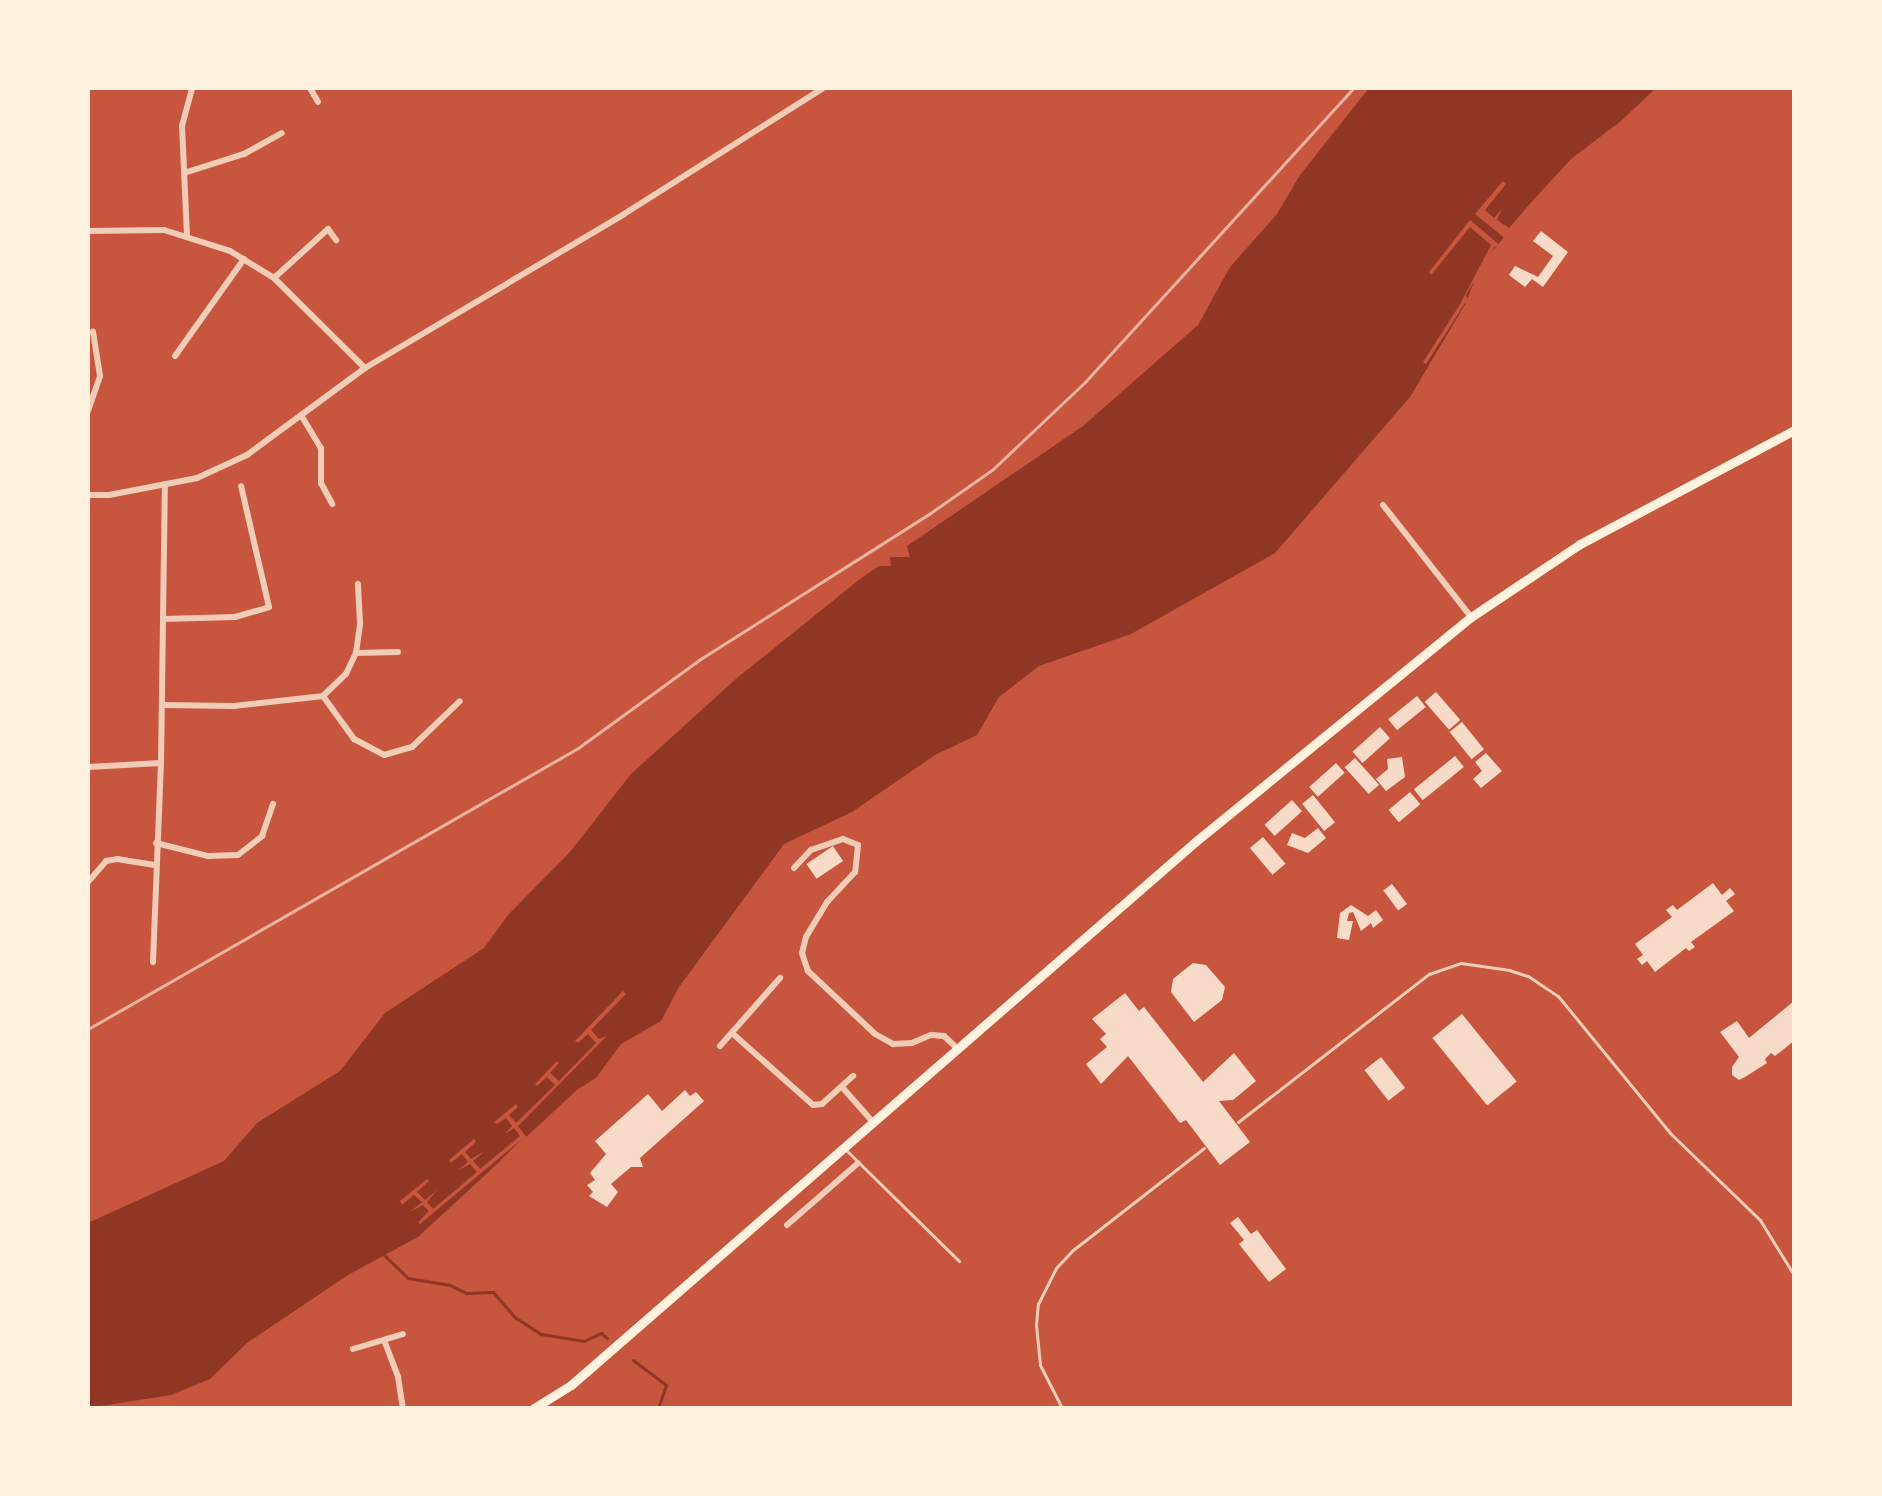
<!DOCTYPE html>
<style>
body{margin:0}
#map{position:relative;width:1882px;height:1496px;overflow:hidden;background:#c8553d;font-family:"PT Sans Narrow",sans-serif}
div>[style]{position:absolute}
[style*='--x']{left:calc(var(--x)*1px);top:calc(var(--y)*1px);width:calc(var(--w)*1px);rotate:calc(var(--a)*1deg)}
.water>*{inset:0;background:#8f3625}
.pier>*{inset:0;background:#c8553d}
.stream>*{height:3px;margin:-1.5px;padding:0 1.5px;transform-origin:1.5px;border-radius:1.5px;background:#8f3625}
.building>*{inset:0;background:#f7dbc8;transform-origin:0 0}
.service>*{height:3px;margin:-1.5px;padding:0 1.5px;transform-origin:1.5px;border-radius:1.5px;background:#f1ccb7}
.minor>*{height:6px;margin:-3px;padding:0 3px;transform-origin:3px;border-radius:3px;background:#f1ccb7}
.primary>*{height:9px;margin:-4.5px;padding:0 4.5px;transform-origin:4.5px;border-radius:4.5px;background:#fff3e0}
.rail>*{height:3px;margin:-1.5px;padding:0 1.5px;transform-origin:1.5px;border-radius:1.5px;background:#e9b49f}
span{translate:-50% -50%;white-space:nowrap;text-align:center;line-height:1.15;-webkit-text-stroke:7px #fff3e0;paint-order:stroke}
.frame{position:absolute;inset:0;border:90px solid #fff3e0;pointer-events:none}
</style>
<div id="map">
<div class="water">
<div style="clip-path:polygon(1369px 88px,1656px 88px,1621px 121px,1571px 159px,1537px 196px,1479px 268px,1466px 303px,1410px 397px,1275px 553px,1131px 634px,1039px 666px,999px 697px,977px 735px,935px 755px,852px 812px,784px 844px,679px 987px,661px 1021px,621px 1044px,596px 1078px,578px 1089px,418px 1237px,348px 1275px,247px 1343px,210px 1379px,171px 1395px,88px 1408px,88px 1223px,224px 1161px,257px 1123px,340px 1071px,385px 1013px,484px 948px,508px 915px,570px 852px,631px 774px,737px 678px,860px 579px,879px 566px,891px 566px,890px 557px,910px 557px,907px 546px,1083px 426px,1198px 325px,1230px 267px,1277px 214px,1300px 175px)"></div>
</div>
<div class="pier">
<div style="clip-path:polygon(1503px 181px,1506px 184px,1485px 210px,1494px 218px,1502px 209px,1497px 220px,1509px 228px,1535px 198px,1538px 199px,1507px 240px,1475px 214px)"></div>
<div style="clip-path:polygon(1470px 220px,1502px 247px,1500px 249px,1495px 246px,1466px 295px,1470px 305px,1465px 303px,1426px 364px,1423px 362px,1459px 306px,1491px 245px,1470px 227px,1431px 275px,1429px 272px)"></div>
<div style="clip-path:polygon(623px 991px,626px 994px,591px 1030px,599px 1039px,607px 1036px,518px 1126px,528px 1139px,505px 1164px,501px 1160px,522px 1139px,420px 1224px,418px 1222px,429px 1211px,423px 1205px,410px 1212px,422px 1202px,414px 1195px,402px 1205px,400px 1201px,427px 1179px,429px 1181px,417px 1192px,425px 1200px,437px 1190px,427px 1202px,433px 1209px,477px 1172px,470px 1164px,457px 1171px,468px 1162px,462px 1154px,451px 1163px,449px 1160px,474px 1139px,476px 1142px,465px 1152px,471px 1159px,485px 1151px,473px 1161px,480px 1169px,520px 1136px,514px 1128px,505px 1134px,512px 1126px,506px 1118px,497px 1124px,494px 1122px,516px 1104px,518px 1107px,509px 1115px,516px 1123px,555px 1085px,547px 1077px,537px 1086px,535px 1084px,557px 1061px,559px 1063px,550px 1073px,559px 1081px,596px 1043px,588px 1034px,578px 1043px,575px 1041px)"></div>
</div>
<div class="stream">
<div style="--x:382;--y:1253;--w:36;--a:44"></div>
<div style="--x:408;--y:1278;--w:43;--a:9.5"></div>
<div style="--x:450;--y:1285;--w:18;--a:27"></div>
<div style="--x:466;--y:1293;--w:27;--a:-2"></div>
<div style="--x:493;--y:1292;--w:35;--a:49"></div>
<div style="--x:516;--y:1318;--w:30;--a:33"></div>
<div style="--x:541;--y:1334;--w:44;--a:9.2"></div>
<div style="--x:584;--y:1341;--w:19;--a:-25"></div>
<div style="--x:601;--y:1333;--w:8;--a:40"></div>
<div style="--x:633;--y:1360;--w:41;--a:37.1"></div>
<div style="--x:666;--y:1385;--w:24;--a:109"></div>
</div>
<div class="building">
<div style="clip-path:polygon(1541px 231px,1568px 252px,1543px 287px,1532px 279px,1525px 287px,1509px 275px,1515px 266px,1538px 277px,1553px 256px,1533px 241px)"></div>
<div style="left:1436px;top:692px;width:37px;height:15px;rotate:49deg"></div>
<div style="left:1417px;top:696px;width:14px;height:37px;rotate:51deg"></div>
<div style="left:1462px;top:722px;width:35px;height:16px;rotate:51deg"></div>
<div style="left:1380px;top:727px;width:15px;height:37px;rotate:48deg"></div>
<div style="clip-path:polygon(1486px 753px,1502px 771px,1481px 788px,1473px 779px,1482px 771px,1475px 762px)"></div>
<div style="left:1455px;top:756px;width:14px;height:53px;rotate:51deg"></div>
<div style="clip-path:polygon(1402px 757px,1405px 777px,1386px 791px,1376px 779px,1388px 769px,1387px 759px)"></div>
<div style="left:1355px;top:758px;width:36px;height:14px;rotate:48deg"></div>
<div style="left:1336px;top:763px;width:13px;height:36px;rotate:48deg"></div>
<div style="left:1410px;top:792px;width:16px;height:28px;rotate:50deg"></div>
<div style="left:1313px;top:795px;width:35px;height:14px;rotate:51deg"></div>
<div style="left:1292px;top:800px;width:15px;height:37px;rotate:48deg"></div>
<div style="clip-path:polygon(1318px 828px,1326px 838px,1308px 853px,1287px 845px,1292px 833px,1305px 838px)"></div>
<div style="left:1263px;top:837px;width:35px;height:17px;rotate:50deg"></div>
<div style="left:833px;top:846px;width:18px;height:32px;rotate:56deg"></div>
<div style="clip-path:polygon(1713px 883px,1722px 895px,1730px 888px,1735px 894px,1726px 901px,1734px 911px,1691px 942px,1695px 947px,1689px 951px,1686px 948px,1655px 972px,1647px 961px,1642px 965px,1637px 959px,1643px 955px,1635px 944px,1672px 917px,1666px 910px,1673px 905px,1677px 910px)"></div>
<div style="left:1392px;top:884px;width:25px;height:11px;rotate:53deg"></div>
<div style="clip-path:polygon(1351px 905px,1368px 916px,1376px 910px,1383px 920px,1373px 928px,1371px 923px,1361px 931px,1353px 912px,1349px 913px,1347px 921px,1353px 921px,1349px 940px,1337px 938px,1340px 913px)"></div>
<div style="clip-path:polygon(1193px 963px,1206px 965px,1225px 987px,1222px 1000px,1194px 1022px,1171px 992px,1173px 979px)"></div>
<div style="clip-path:polygon(1125px 993px,1139px 1011px,1144px 1007px,1203px 1082px,1234px 1053px,1256px 1081px,1233px 1100px,1219px 1101px,1250px 1142px,1220px 1165px,1186px 1120px,1180px 1123px,1128px 1056px,1101px 1084px,1086px 1064px,1107px 1047px,1100px 1039px,1106px 1034px,1092px 1019px)"></div>
<div style="clip-path:polygon(1794px 1001px,1794px 1041px,1775px 1056px,1771px 1053px,1765px 1059px,1767px 1063px,1745px 1077px,1739px 1080px,1732px 1075px,1732px 1067px,1739px 1057px,1720px 1032px,1737px 1021px,1749px 1038px)"></div>
<div style="left:1462px;top:1014px;width:87px;height:38px;rotate:51deg"></div>
<div style="left:1381px;top:1057px;width:39px;height:21px;rotate:52deg"></div>
<div style="clip-path:polygon(685px 1090px,690px 1096px,696px 1092px,704px 1101px,640px 1158px,643px 1167px,631px 1167px,611px 1184px,618px 1192px,607px 1207px,589px 1196px,593px 1192px,587px 1185px,595px 1180px,590px 1173px,606px 1154px,595px 1141px,648px 1094px,662px 1111px)"></div>
<div style="clip-path:polygon(1238px 1217px,1251px 1234px,1257px 1230px,1286px 1269px,1269px 1282px,1239px 1244px,1244px 1240px,1230px 1223px)"></div>
</div>
<div class="service">
<div style="--x:1238;--y:1122;--w:242;--a:-37.8"></div>
<div style="--x:1429;--y:974;--w:34;--a:-19"></div>
<div style="--x:1461;--y:963;--w:49;--a:8.3"></div>
<div style="--x:1509;--y:970;--w:20;--a:18"></div>
<div style="--x:1528;--y:976;--w:36;--a:34"></div>
<div style="--x:1558;--y:996;--w:177;--a:50.7"></div>
<div style="--x:1670;--y:1133;--w:125;--a:44"></div>
<div style="--x:1760;--y:1220;--w:65;--a:58.3"></div>
<div style="--x:845;--y:1149;--w:160;--a:44.5"></div>
<div style="--x:1062;--y:1408;--w:48;--a:-117.1"></div>
<div style="--x:1040;--y:1365;--w:40;--a:-95.7"></div>
<div style="--x:1036;--y:1325;--w:21;--a:-85"></div>
<div style="--x:1038;--y:1304;--w:40;--a:-63.4"></div>
<div style="--x:1056;--y:1268;--w:25;--a:-47"></div>
<div style="--x:1073;--y:1250;--w:166;--a:-37.9"></div>
</div>
<div class="minor">
<div style="--x:310;--y:88;--w:16;--a:60"></div>
<div style="--x:184;--y:173;--w:63;--a:-17.6"></div>
<div style="--x:244;--y:154;--w:43;--a:-28.9"></div>
<div style="--x:88;--y:231;--w:76;--a:-0.8"></div>
<div style="--x:164;--y:230;--w:69;--a:17.7"></div>
<div style="--x:230;--y:251;--w:52;--a:31.5"></div>
<div style="--x:274;--y:278;--w:128;--a:44.7"></div>
<div style="--x:187;--y:236;--w:110;--a:-92.6"></div>
<div style="--x:182;--y:126;--w:39;--a:-75"></div>
<div style="--x:274;--y:278;--w:73;--a:-42.2"></div>
<div style="--x:328;--y:229;--w:14;--a:54"></div>
<div style="--x:175;--y:356;--w:119;--a:-54.6"></div>
<div style="--x:88;--y:411;--w:37;--a:-71"></div>
<div style="--x:100;--y:376;--w:45;--a:-99"></div>
<div style="--x:301;--y:415;--w:39;--a:59"></div>
<div style="--x:321;--y:448;--w:35;--a:90"></div>
<div style="--x:321;--y:483;--w:24;--a:62"></div>
<div style="--x:88;--y:495;--w:21;--a:0"></div>
<div style="--x:109;--y:495;--w:90;--a:-10.9"></div>
<div style="--x:197;--y:478;--w:55;--a:-24.7"></div>
<div style="--x:247;--y:455;--w:147;--a:-36.4"></div>
<div style="--x:365;--y:368;--w:301;--a:-30.7"></div>
<div style="--x:624;--y:214;--w:236;--a:-32.3"></div>
<div style="--x:1383;--y:505;--w:142;--a:51.8"></div>
<div style="--x:163;--y:619;--w:72;--a:-1.6"></div>
<div style="--x:235;--y:617;--w:35;--a:-16"></div>
<div style="--x:269;--y:607;--w:124;--a:-103"></div>
<div style="--x:356;--y:653;--w:42;--a:-1.4"></div>
<div style="--x:323;--y:696;--w:53;--a:54.2"></div>
<div style="--x:354;--y:739;--w:34;--a:28"></div>
<div style="--x:384;--y:755;--w:29;--a:-16"></div>
<div style="--x:412;--y:747;--w:66;--a:-43.8"></div>
<div style="--x:162;--y:705;--w:72;--a:0.8"></div>
<div style="--x:234;--y:706;--w:90;--a:-6.4"></div>
<div style="--x:323;--y:696;--w:32;--a:-44"></div>
<div style="--x:346;--y:674;--w:23;--a:-65"></div>
<div style="--x:356;--y:653;--w:30;--a:-82"></div>
<div style="--x:360;--y:623;--w:39;--a:-93"></div>
<div style="--x:88;--y:767;--w:73;--a:-3.1"></div>
<div style="--x:156;--y:843;--w:54;--a:14"></div>
<div style="--x:208;--y:856;--w:30;--a:-2"></div>
<div style="--x:238;--y:855;--w:31;--a:-38"></div>
<div style="--x:262;--y:836;--w:34;--a:-71"></div>
<div style="--x:794;--y:868;--w:25;--a:-47"></div>
<div style="--x:811;--y:850;--w:34;--a:-19"></div>
<div style="--x:843;--y:839;--w:16;--a:22"></div>
<div style="--x:858;--y:845;--w:27;--a:96"></div>
<div style="--x:855;--y:872;--w:41;--a:133"></div>
<div style="--x:827;--y:902;--w:41;--a:121"></div>
<div style="--x:806;--y:937;--w:16;--a:104"></div>
<div style="--x:802;--y:953;--w:19;--a:72"></div>
<div style="--x:808;--y:971;--w:92;--a:43.2"></div>
<div style="--x:875;--y:1034;--w:21;--a:29"></div>
<div style="--x:893;--y:1044;--w:19;--a:-3"></div>
<div style="--x:912;--y:1043;--w:21;--a:-23"></div>
<div style="--x:931;--y:1035;--w:13;--a:4"></div>
<div style="--x:944;--y:1036;--w:19;--a:43"></div>
<div style="--x:88;--y:882;--w:28;--a:-49"></div>
<div style="--x:106;--y:861;--w:11;--a:-10"></div>
<div style="--x:117;--y:859;--w:38;--a:9"></div>
<div style="--x:153;--y:962;--w:199;--a:-87.7"></div>
<div style="--x:161;--y:763;--w:279;--a:-89.2"></div>
<div style="--x:732;--y:1033;--w:108;--a:41.6"></div>
<div style="--x:813;--y:1105;--w:9;--a:-6"></div>
<div style="--x:822;--y:1104;--w:42;--a:-42.1"></div>
<div style="--x:720;--y:1046;--w:91;--a:-48.6"></div>
<div style="--x:842;--y:1087;--w:45;--a:48.6"></div>
<div style="--x:787;--y:1225;--w:94;--a:-41.1"></div>
<div style="--x:384;--y:1340;--w:40;--a:69"></div>
<div style="--x:398;--y:1377;--w:31;--a:81"></div>
<div style="--x:353;--y:1349;--w:52;--a:-16.7"></div>
</div>
<div class="primary">
<div style="--x:534;--y:1408;--w:44;--a:-31.9"></div>
<div style="--x:571;--y:1385;--w:827;--a:-41.03"></div>
<div style="--x:1195;--y:842;--w:356;--a:-39.2"></div>
<div style="--x:1471;--y:617;--w:131;--a:-33.8"></div>
<div style="--x:1580;--y:544;--w:242;--a:-28"></div>
</div>
<div class="rail">
<div style="--x:88;--y:1029;--w:565;--a:-29.83"></div>
<div style="--x:578;--y:748;--w:153;--a:-36"></div>
<div style="--x:702;--y:658;--w:269;--a:-32.4"></div>
<div style="--x:929;--y:514;--w:78;--a:-35.1"></div>
<div style="--x:993;--y:469;--w:127;--a:-43.4"></div>
<div style="--x:1085;--y:382;--w:398;--a:-47.6"></div>
</div>
<div class="frame"></div>
</div>
